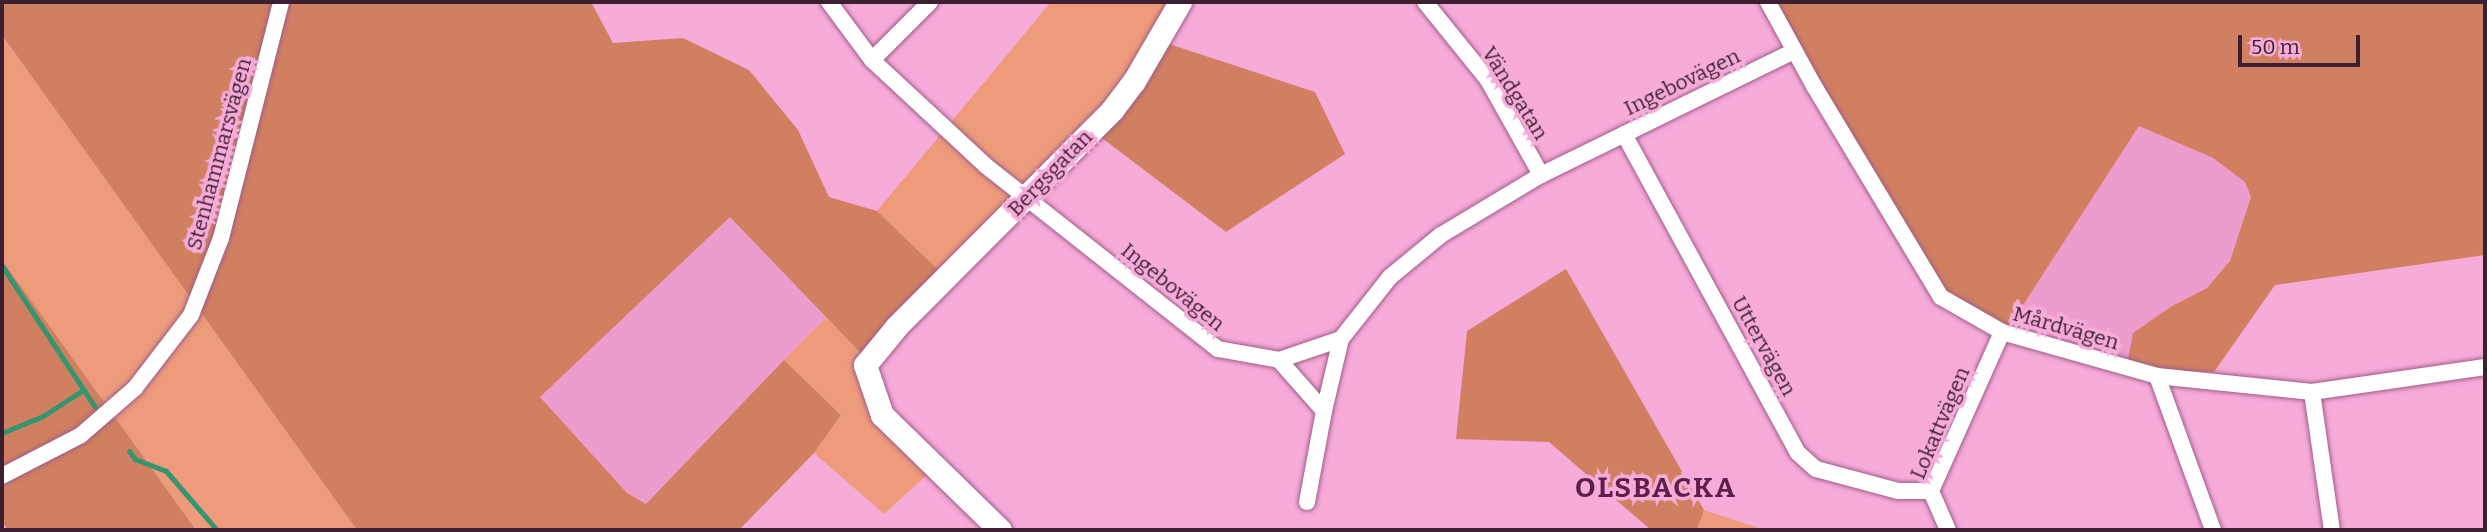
<!DOCTYPE html>
<meta charset="utf-8">
<style>
body{margin:0}
#map{position:relative;width:2487px;height:532px;overflow:hidden;background:#f6abd9;font-family:Bitter,serif}
div>[style]{position:absolute}
[style*='--x']{left:calc(var(--x)*1px);top:calc(var(--y)*1px);width:calc(var(--w)*1px);rotate:calc(var(--a)*1deg)}
.built>*{inset:0;background:#ed9cce}
.green>*{inset:0;background:#ed9b7b}
.forest>*{inset:0;background:#d08060}
.stream>*{height:5px;margin:-2.5px;padding:0 2.5px;transform-origin:2.5px;border-radius:2.5px;background:#35956e}
.roads{filter:drop-shadow(0 0 2px #a05c87) drop-shadow(0 0 2px #a05c87)}
.street>*{height:16px;margin:-8px;padding:0 8px;transform-origin:8px;border-radius:8px;background:#fff}
.secondary>*{height:23px;margin:-11.5px;padding:0 11.5px;transform-origin:11.5px;border-radius:11.5px;background:#fff}
span{translate:-50% -50%;white-space:nowrap;text-align:center;line-height:1.15;-webkit-text-stroke:7px #f6abd9;paint-order:stroke}
.street-label{font-size:21px;color:#3c1f31}
.district-label{font-size:28px;color:#5d1f49;font-weight:700;letter-spacing:2px}
.frame{position:absolute;inset:0;border:4px solid #3c1f31;pointer-events:none}
.scale{position:absolute;left:2238px;top:35px;width:122px;height:32px;box-sizing:border-box;border:4px solid #3c1f31;border-top:0;padding-left:9px;font-size:21px;line-height:24px;white-space:nowrap;color:#3c1f31;-webkit-text-stroke:5px #f6abd9;paint-order:stroke}
</style>
<div id="map">
<div class="built">
<div style="clip-path:polygon(2139px 126px,2213px 158px,2245px 182px,2251px 197px,2230px 261px,2207px 288px,2172px 306px,2127px 365px,2007px 330px)"></div>
<div style="clip-path:polygon(731px 216px,826px 317px,646px 504px,627px 493px,539px 397px)"></div>
</div>
<div class="green">
<div style="clip-path:polygon(1051px 2px,1182px 2px,1134px 81px,953px 284px,877px 211px)"></div>
<div style="clip-path:polygon(2px 35px,357px 530px,196px 530px,2px 260px)"></div>
<div style="clip-path:polygon(826px 317px,876px 369px,887px 410px,940px 463px,884px 514px,814px 453px,841px 415px,784px 360px)"></div>
<div style="clip-path:polygon(1704px 510px,1765px 530px,1697px 530px)"></div>
</div>
<div class="forest">
<div style="clip-path:polygon(2px 2px,591px 2px,613px 43px,683px 38px,749px 70px,798px 130px,829px 197px,877px 211px,953px 284px,876px 369px,730px 217px,540px 397px,627px 493px,646px 504px,784px 360px,841px 415px,814px 453px,739px 530px,357px 530px,2px 35px)"></div>
<div style="clip-path:polygon(1768px 2px,2485px 2px,2485px 255px,2275px 285px,2214px 372px,2157px 370px,2127px 365px,2133px 333px,2172px 306px,2207px 288px,2230px 261px,2251px 197px,2245px 182px,2213px 158px,2139px 126px,2007px 330px,1941px 297px)"></div>
<div style="clip-path:polygon(1163px 42px,1315px 92px,1345px 154px,1226px 232px,1090px 129px)"></div>
<div style="clip-path:polygon(2px 260px,196px 530px,7px 530px,2px 519px)"></div>
<div style="clip-path:polygon(1566px 269px,1704px 510px,1697px 530px,1651px 530px,1549px 442px,1456px 439px,1467px 331px)"></div>
</div>
<div class="stream">
<div style="--x:2;--y:266;--w:169;--a:56.6"></div>
<div style="--x:2;--y:433;--w:44;--a:-22.5"></div>
<div style="--x:43;--y:416;--w:48;--a:-33"></div>
<div style="--x:129;--y:451;--w:10;--a:53"></div>
<div style="--x:135;--y:459;--w:33;--a:21"></div>
<div style="--x:166;--y:471;--w:78;--a:49.2"></div>
</div>
<div class="roads">
<div class="street">
<div style="--x:829;--y:2;--w:72;--a:53.4"></div>
<div style="--x:872;--y:60;--w:156;--a:42.9"></div>
<div style="--x:986;--y:166;--w:295;--a:38.3"></div>
<div style="--x:1218;--y:349;--w:62;--a:10.2"></div>
<div style="--x:1279;--y:360;--w:65;--a:-18.7"></div>
<div style="--x:1341;--y:339;--w:79;--a:-51.7"></div>
<div style="--x:1390;--y:277;--w:66;--a:-39.5"></div>
<div style="--x:1441;--y:235;--w:117;--a:-31"></div>
<div style="--x:1541;--y:175;--w:282;--a:-26.1"></div>
<div style="--x:1425;--y:2;--w:100;--a:51.1"></div>
<div style="--x:1488;--y:80;--w:109;--a:60.8"></div>
<div style="--x:1768;--y:2;--w:96;--a:61.3"></div>
<div style="--x:1814;--y:86;--w:246;--a:59"></div>
<div style="--x:1941;--y:297;--w:70;--a:29.8"></div>
<div style="--x:2002;--y:332;--w:161;--a:15.8"></div>
<div style="--x:2157;--y:376;--w:156;--a:5.9"></div>
<div style="--x:2312;--y:392;--w:175;--a:-8.2"></div>
<div style="--x:872;--y:60;--w:82;--a:-45"></div>
<div style="--x:1624;--y:134;--w:363;--a:61.4"></div>
<div style="--x:1798;--y:453;--w:24;--a:42"></div>
<div style="--x:1816;--y:469;--w:85;--a:15"></div>
<div style="--x:1898;--y:491;--w:33;--a:0"></div>
<div style="--x:1279;--y:360;--w:68;--a:48.6"></div>
<div style="--x:1324;--y:411;--w:74;--a:-76.7"></div>
<div style="--x:2157;--y:376;--w:164;--a:70"></div>
<div style="--x:2312;--y:392;--w:139;--a:81.8"></div>
<div style="--x:2;--y:476;--w:89;--a:-27.4"></div>
<div style="--x:81;--y:435;--w:72;--a:-41"></div>
<div style="--x:135;--y:388;--w:92;--a:-52.5"></div>
<div style="--x:191;--y:315;--w:83;--a:-68.7"></div>
<div style="--x:221;--y:238;--w:244;--a:-75.7"></div>
<div style="--x:1307;--y:502;--w:93;--a:-79.4"></div>
<div style="--x:1948;--y:530;--w:43;--a:-113.6"></div>
<div style="--x:1931;--y:491;--w:174;--a:-65.9"></div>
</div>
<div class="secondary">
<div style="--x:1000;--y:530;--w:165;--a:-135.7"></div>
<div style="--x:882;--y:415;--w:53;--a:-108.8"></div>
<div style="--x:865;--y:365;--w:50;--a:-50.6"></div>
<div style="--x:897;--y:326;--w:305;--a:-45.1"></div>
<div style="--x:1112;--y:110;--w:36;--a:-53"></div>
<div style="--x:1134;--y:81;--w:91;--a:-59.8"></div>
</div>
</div>
<div class="street-label">
<span style="left:1682px;top:82px;rotate:-26deg">Ingebovägen</span>
<span style="left:1515px;top:93px;rotate:58deg">Vändgatan</span>
<span style="left:219px;top:154px;rotate:-75deg">Stenhammarsvägen</span>
<span style="left:1050px;top:173px;rotate:-46deg">Bergsgatan</span>
<span style="left:1173px;top:287px;rotate:39deg">Ingebovägen</span>
<span style="left:2066px;top:328px;rotate:16deg">Mårdvägen</span>
<span style="left:1764px;top:346px;rotate:61deg">Uttervägen</span>
<span style="left:1940px;top:423px;rotate:-67deg">Lokattvägen</span>
</div>
<div class="district-label">
<span style="left:1656px;top:488px">OLSBACKA</span>
</div>
<div class="frame"></div>
<div class="scale">50 m</div>
</div>
